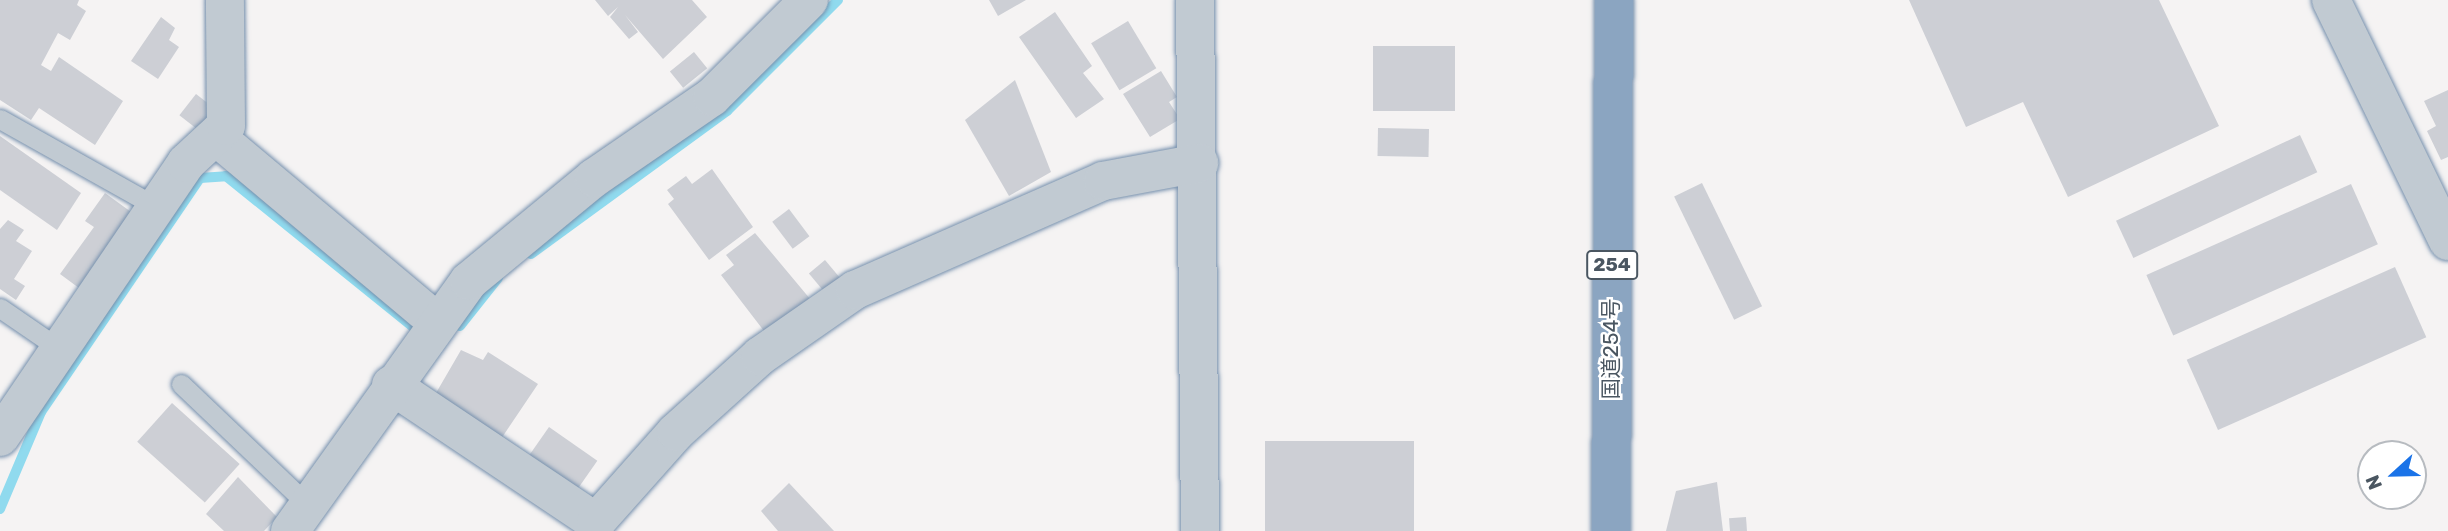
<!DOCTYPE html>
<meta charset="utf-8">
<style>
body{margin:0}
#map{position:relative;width:2448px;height:531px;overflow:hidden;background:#f5f3f3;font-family:Rubik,"Noto Sans JP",sans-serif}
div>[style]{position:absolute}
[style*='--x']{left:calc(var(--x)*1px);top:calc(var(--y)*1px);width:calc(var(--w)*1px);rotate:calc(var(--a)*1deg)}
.stream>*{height:10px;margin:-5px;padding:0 5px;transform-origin:5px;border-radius:5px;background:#90daee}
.building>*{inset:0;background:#cdcfd5;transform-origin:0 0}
.roads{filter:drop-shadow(0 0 2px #7690ad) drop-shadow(0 0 2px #7690ad)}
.lane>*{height:19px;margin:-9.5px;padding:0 9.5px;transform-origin:9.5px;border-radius:9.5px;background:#c1cad2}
.street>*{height:38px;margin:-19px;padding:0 19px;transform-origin:19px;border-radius:19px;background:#c1cad2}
.highway>*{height:38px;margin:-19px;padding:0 19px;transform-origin:19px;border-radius:19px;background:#8ba5c1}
span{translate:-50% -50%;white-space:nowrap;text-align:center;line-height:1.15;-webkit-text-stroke:5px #fff;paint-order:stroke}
.shield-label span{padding:2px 5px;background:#fff;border:2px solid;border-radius:5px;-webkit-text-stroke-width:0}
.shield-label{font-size:19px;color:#4a5661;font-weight:700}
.street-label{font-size:21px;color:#4a5661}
.north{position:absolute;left:2357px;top:440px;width:70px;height:70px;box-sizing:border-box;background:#fff;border:2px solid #b7bbc0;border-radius:50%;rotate:248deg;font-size:19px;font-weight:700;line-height:28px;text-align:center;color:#4a5661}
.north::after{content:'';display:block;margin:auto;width:24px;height:32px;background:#1a73e8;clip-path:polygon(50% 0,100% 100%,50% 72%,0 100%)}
</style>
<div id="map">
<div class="stream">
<div style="--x:531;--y:254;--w:243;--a:-36.1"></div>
<div style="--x:727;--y:111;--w:157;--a:-45"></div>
<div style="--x:460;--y:326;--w:61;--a:-51.6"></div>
<div style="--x:0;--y:509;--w:105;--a:-67.1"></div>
<div style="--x:41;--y:412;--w:283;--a:-55.8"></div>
<div style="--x:200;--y:178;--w:26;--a:-4"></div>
<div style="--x:226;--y:176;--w:255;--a:38.9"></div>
</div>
<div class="building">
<div style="clip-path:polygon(0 0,79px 0,77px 5px,86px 11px,70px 40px,58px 33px,41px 65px,51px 71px,59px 57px,123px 101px,95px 145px,39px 108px,31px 120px,0 100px)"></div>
<div style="clip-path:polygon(595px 0,692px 0,707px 17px,663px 59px,625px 15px,638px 32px,629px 39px,610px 17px,618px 7px,608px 16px)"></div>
<div style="clip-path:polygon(989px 0,1026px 0,998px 16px)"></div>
<div style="clip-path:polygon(1909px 0,2159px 0,2219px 126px,2068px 197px,2023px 102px,1966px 127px)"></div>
<div style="clip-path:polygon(1055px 12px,1092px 66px,1083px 73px,1104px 99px,1076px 118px,1019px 37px)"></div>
<div style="clip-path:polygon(161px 17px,175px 28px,169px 40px,179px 47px,158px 79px,131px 61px)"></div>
<div style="left:1128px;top:21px;width:55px;height:43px;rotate:59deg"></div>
<div style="left:1373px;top:46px;width:82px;height:65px"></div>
<div style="left:694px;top:52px;width:21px;height:31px;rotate:51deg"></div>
<div style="clip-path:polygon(1161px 71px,1177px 97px,1169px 102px,1180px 119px,1150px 137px,1123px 94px)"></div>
<div style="clip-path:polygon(1015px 80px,1051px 172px,1009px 196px,965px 120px)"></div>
<div style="clip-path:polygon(2448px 90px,2448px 157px,2441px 160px,2427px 131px,2436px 126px,2424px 101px)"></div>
<div style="left:196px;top:94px;width:24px;height:27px;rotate:38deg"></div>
<div style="left:1378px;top:128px;width:51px;height:28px;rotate:1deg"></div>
<div style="left:2300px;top:135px;width:41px;height:203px;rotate:65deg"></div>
<div style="clip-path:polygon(0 136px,81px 193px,57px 230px,0 190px)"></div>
<div style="clip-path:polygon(712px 169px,753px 227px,709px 260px,668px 204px,674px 199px,667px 190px,686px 176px,692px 184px)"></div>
<div style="left:1702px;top:183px;width:137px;height:31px;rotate:64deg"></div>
<div style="left:2351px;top:184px;width:66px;height:224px;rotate:66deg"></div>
<div style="clip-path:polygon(105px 193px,138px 217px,83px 291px,60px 274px,94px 227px,85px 221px)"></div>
<div style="left:789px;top:209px;width:34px;height:21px;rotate:53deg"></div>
<div style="clip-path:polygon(8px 220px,24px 230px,16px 241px,32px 251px,14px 279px,25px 286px,16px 300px,0 289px,0 229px)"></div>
<div style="clip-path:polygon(755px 233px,811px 300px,767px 335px,721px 275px,734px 265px,726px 255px)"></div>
<div style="left:825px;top:260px;width:30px;height:21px;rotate:50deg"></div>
<div style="left:2395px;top:267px;width:77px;height:228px;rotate:66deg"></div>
<div style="clip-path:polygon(461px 350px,483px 360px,488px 352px,538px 384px,501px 439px,436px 393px)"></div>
<div style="left:172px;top:403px;width:91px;height:52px;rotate:42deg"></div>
<div style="left:549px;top:427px;width:59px;height:39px;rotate:35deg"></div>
<div style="left:1265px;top:441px;width:149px;height:90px"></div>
<div style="clip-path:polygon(238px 477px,277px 517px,264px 531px,224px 531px,206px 514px)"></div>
<div style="clip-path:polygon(1717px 482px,1723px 531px,1666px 531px,1676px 491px)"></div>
<div style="clip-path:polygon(789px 483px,834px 531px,778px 531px,761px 511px)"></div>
<div style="left:1746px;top:517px;width:14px;height:17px;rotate:86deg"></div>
</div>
<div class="roads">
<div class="lane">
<div style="--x:0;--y:119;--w:180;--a:29.3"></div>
<div style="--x:0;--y:308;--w:74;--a:34.5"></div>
<div style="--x:181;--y:384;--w:177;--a:43.6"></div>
</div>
<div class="street">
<div style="--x:1195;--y:0;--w:531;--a:89.46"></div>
<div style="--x:2331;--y:0;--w:268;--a:64.1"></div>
<div style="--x:219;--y:139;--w:283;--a:40"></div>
<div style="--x:391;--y:385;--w:247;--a:33.8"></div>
<div style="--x:596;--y:522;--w:120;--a:-48.4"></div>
<div style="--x:676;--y:432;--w:113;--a:-42.1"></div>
<div style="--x:760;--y:356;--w:116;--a:-34.8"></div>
<div style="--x:855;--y:290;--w:271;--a:-23.7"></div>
<div style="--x:1103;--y:181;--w:98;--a:-10.6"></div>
<div style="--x:0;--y:437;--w:331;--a:-55.8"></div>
<div style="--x:186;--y:163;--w:54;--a:-42.8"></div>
<div style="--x:226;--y:126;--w:126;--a:-90.5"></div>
<div style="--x:290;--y:531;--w:307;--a:-54.4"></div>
<div style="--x:469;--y:281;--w:162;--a:-39.5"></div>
<div style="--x:594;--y:178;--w:143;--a:-34.5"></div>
<div style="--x:712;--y:97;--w:137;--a:-45"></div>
</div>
<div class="highway">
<div style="--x:1611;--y:531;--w:531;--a:-89.68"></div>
</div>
</div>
<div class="shield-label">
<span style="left:1612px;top:265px">254</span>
</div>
<div class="street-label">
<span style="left:1611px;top:349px;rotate:-90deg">国道254号</span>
</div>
<div class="north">N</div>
</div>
